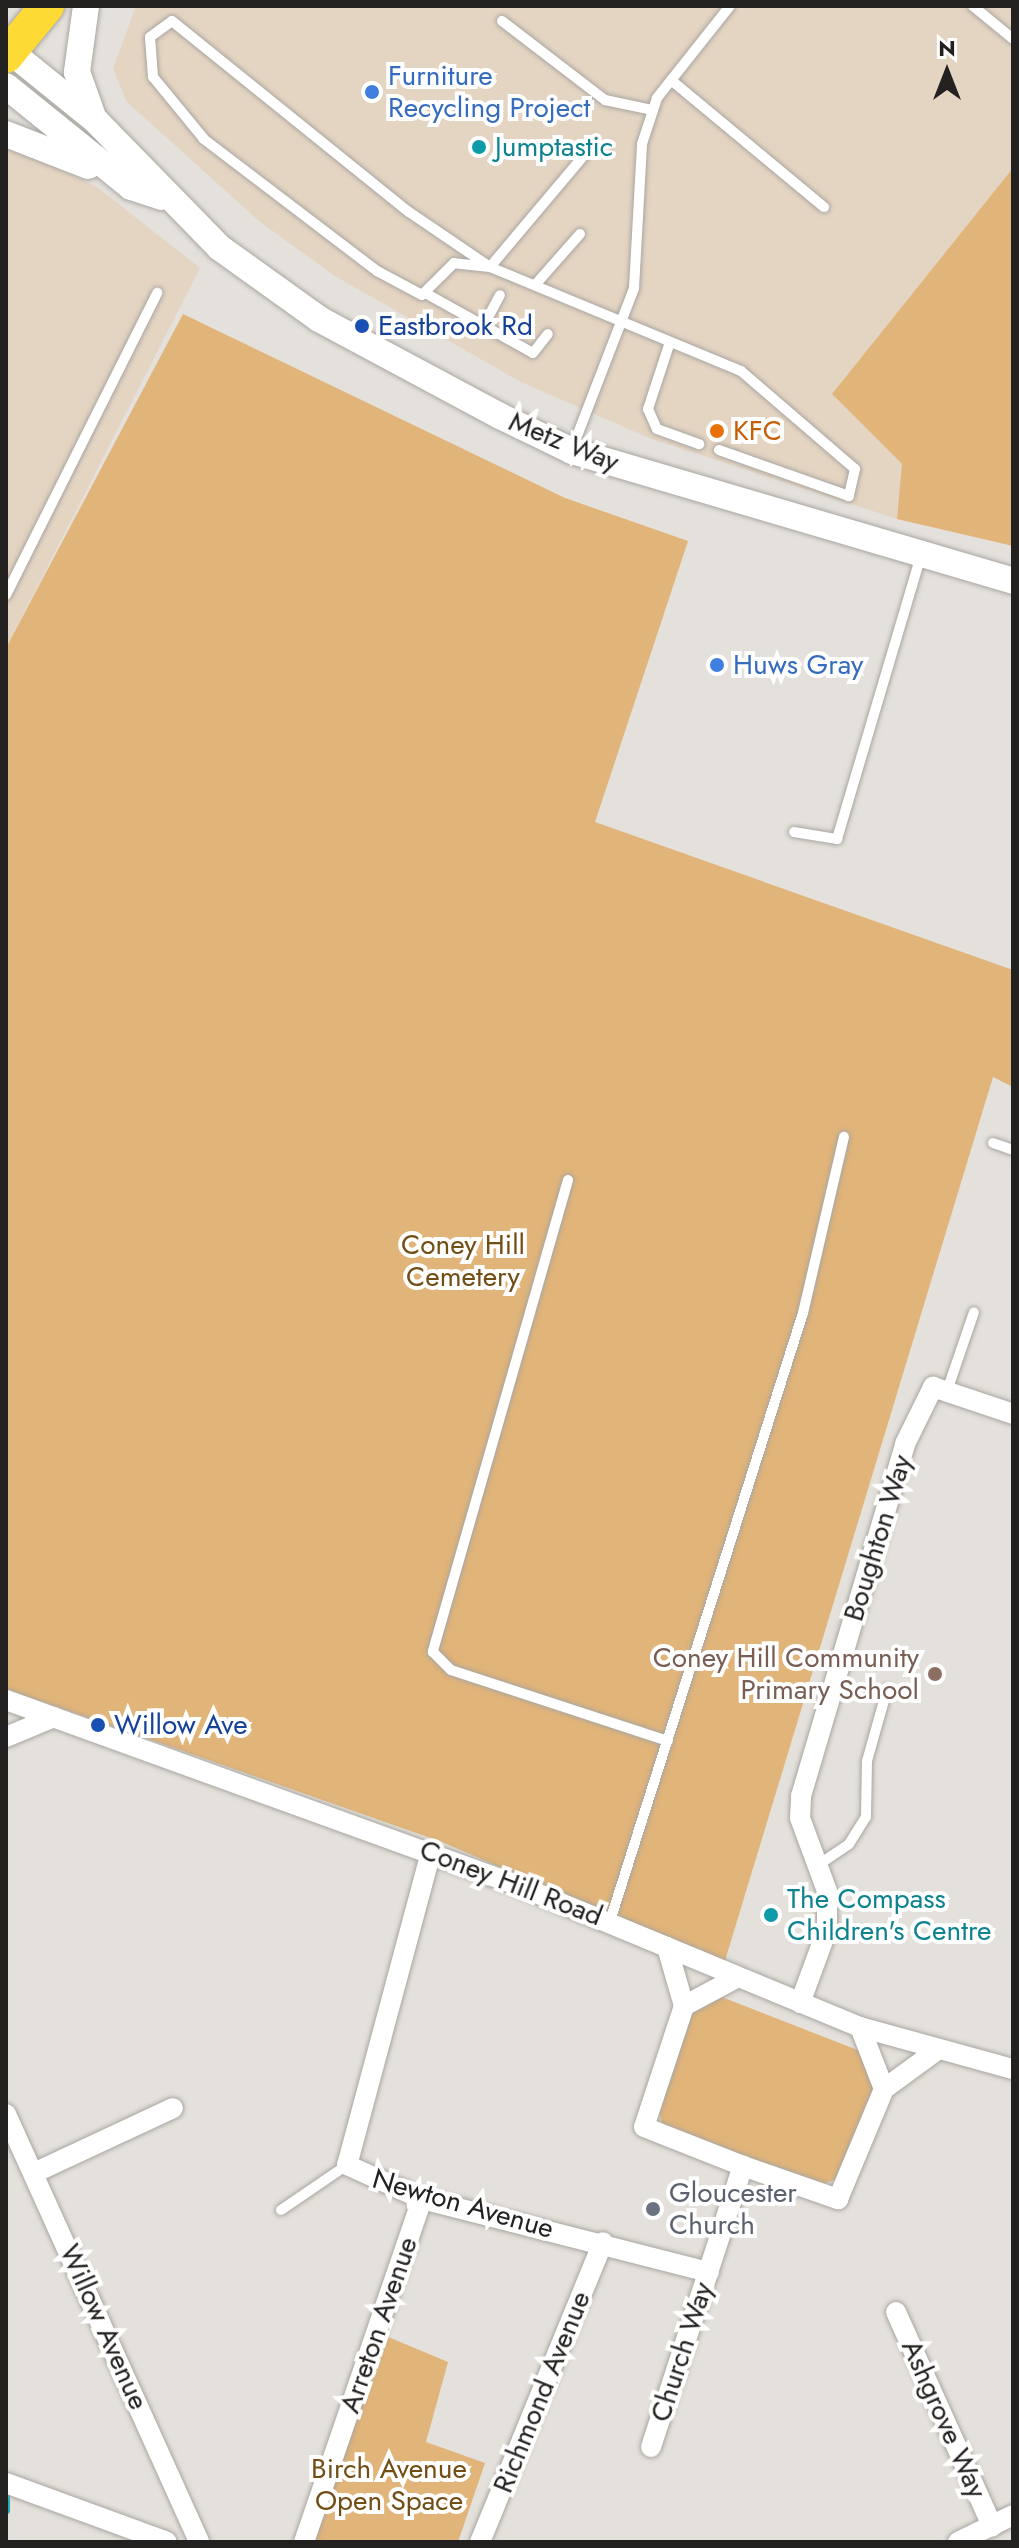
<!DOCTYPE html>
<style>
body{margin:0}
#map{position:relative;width:1019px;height:2548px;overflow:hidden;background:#e4e0db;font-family:Jost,sans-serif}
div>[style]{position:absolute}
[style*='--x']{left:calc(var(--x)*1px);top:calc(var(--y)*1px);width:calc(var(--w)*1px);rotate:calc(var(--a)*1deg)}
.commercial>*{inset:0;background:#e4d4c2}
.green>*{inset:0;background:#e1b479}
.stream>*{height:7px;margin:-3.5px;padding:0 3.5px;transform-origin:3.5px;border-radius:3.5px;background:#1bb0b4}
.roads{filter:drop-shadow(0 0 2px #a9a6a1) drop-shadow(0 0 2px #a9a6a1)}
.service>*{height:10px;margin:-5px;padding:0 5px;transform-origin:5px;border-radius:5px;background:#fff}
.minor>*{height:20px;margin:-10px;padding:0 10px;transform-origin:10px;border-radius:10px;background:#fff}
.tertiary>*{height:26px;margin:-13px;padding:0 13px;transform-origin:13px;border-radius:13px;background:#fff}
.trunk>*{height:34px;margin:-17px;padding:0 17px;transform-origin:17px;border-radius:17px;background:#fedb34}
.dots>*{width:22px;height:22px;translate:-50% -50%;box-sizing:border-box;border:4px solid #fff;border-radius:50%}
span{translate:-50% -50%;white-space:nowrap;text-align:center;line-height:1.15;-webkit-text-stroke:8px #fff;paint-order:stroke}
.shop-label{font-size:28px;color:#366cbe}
.left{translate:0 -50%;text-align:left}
.culture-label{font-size:28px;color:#0d838f}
.transit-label{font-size:28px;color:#164399}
.food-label{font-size:28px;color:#c56008}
.street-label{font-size:28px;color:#23211f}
.park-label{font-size:28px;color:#724d14}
.education-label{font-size:28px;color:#785e54}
.right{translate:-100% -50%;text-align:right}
.worship-label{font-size:28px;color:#5b616d}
.frame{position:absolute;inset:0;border:8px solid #23211f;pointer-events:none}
.north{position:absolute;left:907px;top:32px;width:80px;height:80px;-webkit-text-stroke:6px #fff;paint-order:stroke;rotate:0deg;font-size:22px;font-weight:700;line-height:32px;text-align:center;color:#23211f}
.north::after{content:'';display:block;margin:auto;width:28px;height:36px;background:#23211f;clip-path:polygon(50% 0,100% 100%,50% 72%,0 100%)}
</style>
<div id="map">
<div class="commercial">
<div style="clip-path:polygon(136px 6px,1013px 6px,1013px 168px,832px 394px,902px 464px,897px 519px,649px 438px,521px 382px,335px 276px,259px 221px,127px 102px,113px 69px)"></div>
<div style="clip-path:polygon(6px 145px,97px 187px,200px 268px,6px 648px)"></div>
</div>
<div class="green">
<div style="clip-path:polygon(1013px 168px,1013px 546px,897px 519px,902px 464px,832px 394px)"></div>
<div style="clip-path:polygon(183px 314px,565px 498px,688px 541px,595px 822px,1013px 970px,1013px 1087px,993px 1077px,724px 1964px,442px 1842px,6px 1689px,6px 648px)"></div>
<div style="clip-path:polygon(719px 1996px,860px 2051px,878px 2088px,839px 2178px,821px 2185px,662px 2125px,657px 2102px,688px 2010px)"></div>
<div style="clip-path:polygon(381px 2334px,448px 2362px,426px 2442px,485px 2463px,458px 2542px,309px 2542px)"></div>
</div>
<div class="stream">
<div style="--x:6;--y:2494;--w:16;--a:90"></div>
</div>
<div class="roads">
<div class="service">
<div style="--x:973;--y:6;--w:52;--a:39.5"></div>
<div style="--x:502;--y:21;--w:130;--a:37.5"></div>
<div style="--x:605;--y:100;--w:49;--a:11.8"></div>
<div style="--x:671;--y:80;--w:199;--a:39.7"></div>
<div style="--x:490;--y:267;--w:36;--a:-174"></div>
<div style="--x:454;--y:263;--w:45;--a:135"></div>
<div style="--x:422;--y:295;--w:51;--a:-151.9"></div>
<div style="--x:377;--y:271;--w:218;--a:-142.7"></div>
<div style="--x:204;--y:139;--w:80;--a:-129.4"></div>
<div style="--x:153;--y:77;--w:40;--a:-94.3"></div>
<div style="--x:150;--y:37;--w:27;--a:-36"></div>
<div style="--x:172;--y:21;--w:304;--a:38.9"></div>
<div style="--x:409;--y:212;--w:98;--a:34.2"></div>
<div style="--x:490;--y:267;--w:272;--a:22.5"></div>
<div style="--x:741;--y:371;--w:150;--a:40.7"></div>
<div style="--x:855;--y:469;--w:28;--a:103"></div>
<div style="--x:849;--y:496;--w:138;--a:-160.5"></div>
<div style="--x:490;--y:267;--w:149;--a:-49.9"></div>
<div style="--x:535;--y:285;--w:68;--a:-48.6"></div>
<div style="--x:427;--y:294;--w:121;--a:29.1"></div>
<div style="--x:533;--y:353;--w:24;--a:-52"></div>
<div style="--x:483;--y:327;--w:36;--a:-62"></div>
<div style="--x:670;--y:342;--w:71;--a:108.2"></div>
<div style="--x:648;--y:409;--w:22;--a:66"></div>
<div style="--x:657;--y:429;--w:45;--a:19.7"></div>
<div style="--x:572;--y:449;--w:173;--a:-68.9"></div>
<div style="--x:634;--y:288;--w:144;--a:-86.8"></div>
<div style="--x:642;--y:144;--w:48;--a:-71.9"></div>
<div style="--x:657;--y:98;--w:117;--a:-51.6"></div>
<div style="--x:6;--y:595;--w:338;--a:-63.4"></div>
<div style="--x:794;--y:832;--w:44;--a:9.2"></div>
<div style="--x:837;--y:839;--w:295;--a:-73.5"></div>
<div style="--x:993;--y:1143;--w:21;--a:19"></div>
<div style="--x:568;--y:1180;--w:491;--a:106"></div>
<div style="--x:433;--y:1652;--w:25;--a:45"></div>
<div style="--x:451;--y:1670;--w:228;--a:18.1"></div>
<div style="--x:947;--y:1391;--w:83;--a:-71.1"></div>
<div style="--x:818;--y:1865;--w:37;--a:-34"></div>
<div style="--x:849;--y:1844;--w:32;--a:-58"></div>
<div style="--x:866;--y:1817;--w:56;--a:-89"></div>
<div style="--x:867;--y:1761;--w:74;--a:-74.3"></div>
<div style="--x:610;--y:1921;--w:638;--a:-72.39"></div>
<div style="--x:803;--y:1313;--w:181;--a:-76.9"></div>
<div style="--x:281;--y:2210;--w:80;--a:-34.3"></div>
</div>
<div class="minor">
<div style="--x:6;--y:1700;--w:543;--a:19.9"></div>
<div style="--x:517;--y:1885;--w:371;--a:22.5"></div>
<div style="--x:860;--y:2027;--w:159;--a:15.4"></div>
<div style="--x:6;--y:1737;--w:52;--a:-22.6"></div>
<div style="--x:431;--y:1852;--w:324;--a:105"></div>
<div style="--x:347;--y:2165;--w:82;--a:24.4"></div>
<div style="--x:422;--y:2199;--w:296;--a:14.3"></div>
<div style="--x:667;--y:1947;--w:61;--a:73.9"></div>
<div style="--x:684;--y:2006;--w:127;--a:108.3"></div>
<div style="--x:644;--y:2127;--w:106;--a:21.5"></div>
<div style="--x:743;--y:2166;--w:101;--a:19.2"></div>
<div style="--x:838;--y:2199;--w:119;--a:-67.3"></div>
<div style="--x:884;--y:2089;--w:64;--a:-36.2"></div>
<div style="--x:800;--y:2003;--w:78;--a:-69.7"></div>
<div style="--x:827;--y:1930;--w:39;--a:-90"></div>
<div style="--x:827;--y:1891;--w:78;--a:-110.3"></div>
<div style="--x:800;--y:1818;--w:22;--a:-87"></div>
<div style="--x:801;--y:1796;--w:367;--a:-73.5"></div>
<div style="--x:905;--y:1444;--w:64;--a:-63.8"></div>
<div style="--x:933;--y:1387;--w:84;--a:18.6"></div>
<div style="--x:684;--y:2006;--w:61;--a:-28.2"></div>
<div style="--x:860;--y:2027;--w:66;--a:68.8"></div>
<div style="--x:6;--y:2114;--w:470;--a:65.7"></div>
<div style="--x:36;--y:2172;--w:151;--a:-25"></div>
<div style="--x:896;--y:2312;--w:235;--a:65.8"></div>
<div style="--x:651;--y:2447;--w:296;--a:-71.9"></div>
<div style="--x:6;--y:2483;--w:171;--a:20.1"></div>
<div style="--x:304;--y:2542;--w:363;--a:-71"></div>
<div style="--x:480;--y:2542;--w:324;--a:-67.7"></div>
<div style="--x:958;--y:2542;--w:61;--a:-26.1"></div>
</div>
<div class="tertiary">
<div style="--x:86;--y:6;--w:67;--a:97.8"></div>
<div style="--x:77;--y:72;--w:45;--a:70.3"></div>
<div style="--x:6;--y:48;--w:116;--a:39"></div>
<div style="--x:96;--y:121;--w:177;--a:45.7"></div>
<div style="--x:220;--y:248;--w:122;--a:35.6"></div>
<div style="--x:319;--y:319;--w:205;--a:28.2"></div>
<div style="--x:500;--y:416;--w:80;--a:25.9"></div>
<div style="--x:572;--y:451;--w:460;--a:16.4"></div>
<div style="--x:6;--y:86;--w:161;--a:38.9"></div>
<div style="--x:131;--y:187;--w:32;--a:18"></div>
<div style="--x:6;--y:134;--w:88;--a:21.3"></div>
</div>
<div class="trunk">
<div style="--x:6;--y:56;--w:65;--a:-50.6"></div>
</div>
</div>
<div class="dots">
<div style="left:372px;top:92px;background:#3f7fe0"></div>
<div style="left:479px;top:147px;background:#0f9aa8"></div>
<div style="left:362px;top:326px;background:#1a4fb4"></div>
<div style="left:717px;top:431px;background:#e8710a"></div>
<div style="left:717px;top:665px;background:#3f7fe0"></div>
<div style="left:935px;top:1674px;background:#8d6e63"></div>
<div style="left:98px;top:1725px;background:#1a4fb4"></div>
<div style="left:771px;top:1915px;background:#0f9aa8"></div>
<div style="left:653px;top:2209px;background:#6b7280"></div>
</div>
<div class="shop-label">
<span class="left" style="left:388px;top:92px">Furniture<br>Recycling Project</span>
<span class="left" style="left:733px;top:665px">Huws Gray</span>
</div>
<div class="culture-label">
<span class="left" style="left:495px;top:147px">Jumptastic</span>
<span class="left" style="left:787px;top:1915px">The Compass<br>Children's Centre</span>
</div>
<div class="transit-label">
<span class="left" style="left:378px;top:326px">Eastbrook Rd</span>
<span class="left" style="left:114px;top:1725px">Willow Ave</span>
</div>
<div class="food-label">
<span class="left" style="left:733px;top:431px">KFC</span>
</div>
<div class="street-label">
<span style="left:564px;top:442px;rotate:22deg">Metz Way</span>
<span style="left:878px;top:1538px;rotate:-73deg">Boughton Way</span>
<span style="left:511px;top:1883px;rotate:21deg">Coney Hill Road</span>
<span style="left:463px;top:2204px;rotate:16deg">Newton Avenue</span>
<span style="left:379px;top:2325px;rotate:-71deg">Arreton Avenue</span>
<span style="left:104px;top:2327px;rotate:66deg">Willow Avenue</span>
<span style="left:682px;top:2352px;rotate:-72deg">Church Way</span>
<span style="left:542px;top:2392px;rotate:-68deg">Richmond Avenue</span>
<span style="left:944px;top:2419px;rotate:66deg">Ashgrove Way</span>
</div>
<div class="park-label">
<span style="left:463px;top:1261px">Coney Hill<br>Cemetery</span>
<span style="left:389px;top:2485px">Birch Avenue<br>Open Space</span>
</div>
<div class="education-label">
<span class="right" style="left:919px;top:1674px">Coney Hill Community<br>Primary School</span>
</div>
<div class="worship-label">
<span class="left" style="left:669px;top:2209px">Gloucester<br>Church</span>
</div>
<div class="frame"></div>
<div class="north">N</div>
</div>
